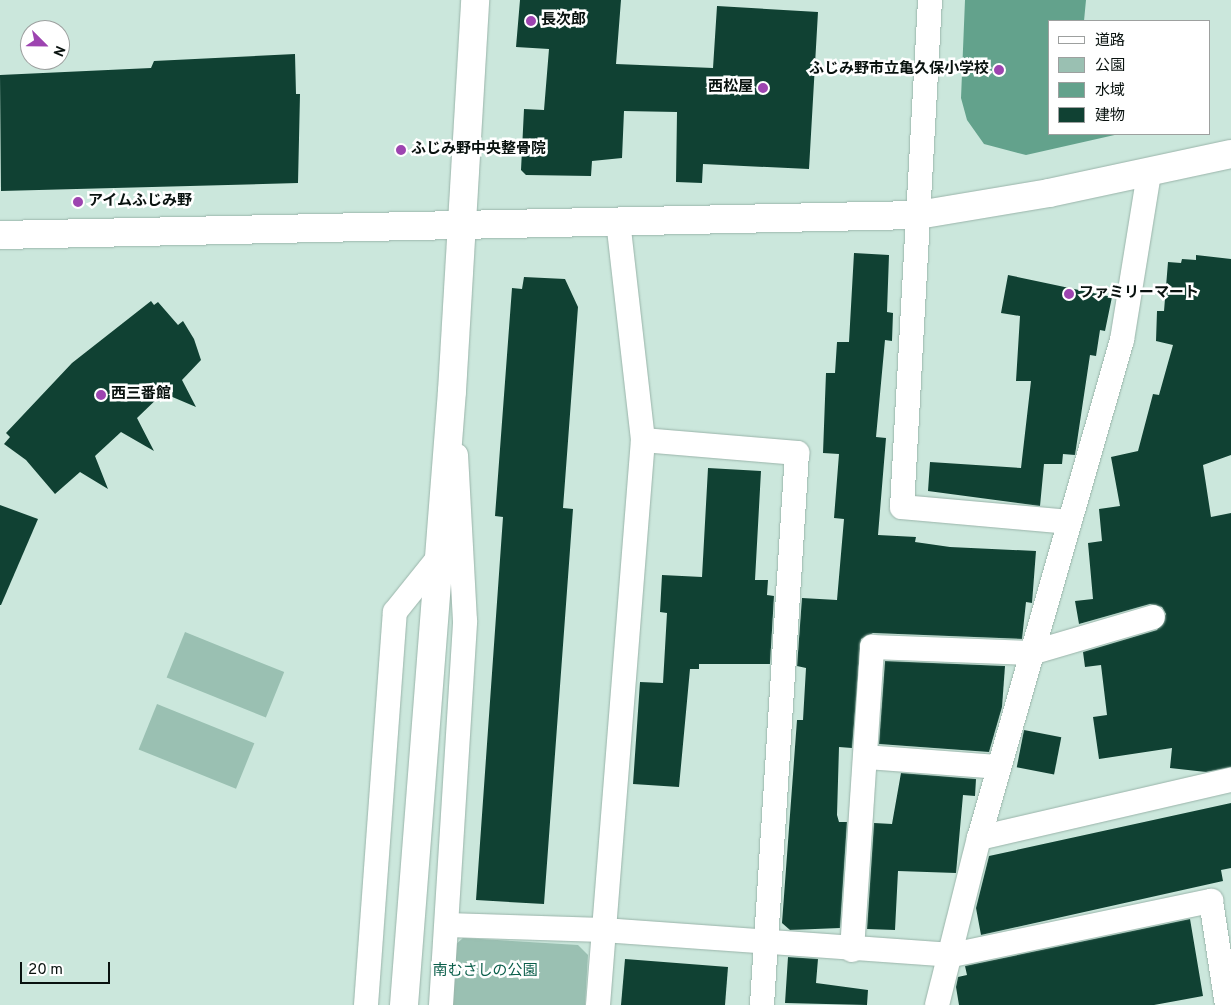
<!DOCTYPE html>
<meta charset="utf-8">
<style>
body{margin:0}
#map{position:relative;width:1231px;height:1005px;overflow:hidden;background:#cbe7dc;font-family:Overpass,"Noto Sans JP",sans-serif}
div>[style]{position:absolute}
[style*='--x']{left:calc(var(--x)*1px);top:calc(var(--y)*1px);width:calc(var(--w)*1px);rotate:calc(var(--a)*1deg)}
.green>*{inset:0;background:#9ac0b2;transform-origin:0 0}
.water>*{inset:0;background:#63a28c}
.building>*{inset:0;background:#104133;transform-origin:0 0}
.roads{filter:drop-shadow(0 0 1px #9ab4aa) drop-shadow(0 0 1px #9ab4aa)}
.minor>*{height:24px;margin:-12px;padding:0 12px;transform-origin:12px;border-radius:12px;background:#fff}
.tertiary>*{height:28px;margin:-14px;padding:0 14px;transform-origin:14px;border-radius:14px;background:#fff}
.dots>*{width:14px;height:14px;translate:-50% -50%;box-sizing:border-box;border:2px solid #fff;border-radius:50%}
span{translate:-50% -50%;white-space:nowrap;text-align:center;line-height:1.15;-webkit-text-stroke:5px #fff;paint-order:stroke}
.poi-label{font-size:15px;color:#09120f;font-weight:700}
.left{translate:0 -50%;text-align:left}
.right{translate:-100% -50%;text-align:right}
.park-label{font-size:15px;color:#0a5e4a}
.legend{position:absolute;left:1048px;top:20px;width:162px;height:115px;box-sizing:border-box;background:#fff;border:1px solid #9da09f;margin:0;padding:6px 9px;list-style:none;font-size:15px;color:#09120f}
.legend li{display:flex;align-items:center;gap:10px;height:25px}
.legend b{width:25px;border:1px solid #9da09f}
.north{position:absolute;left:20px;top:20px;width:50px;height:50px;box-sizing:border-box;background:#fff;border:1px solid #9da09f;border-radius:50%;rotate:113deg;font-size:14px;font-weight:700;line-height:20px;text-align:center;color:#09120f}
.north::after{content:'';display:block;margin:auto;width:18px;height:22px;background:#9d44b0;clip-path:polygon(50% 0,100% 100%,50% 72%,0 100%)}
.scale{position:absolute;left:20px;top:962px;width:90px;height:22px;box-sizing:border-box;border:2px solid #09120f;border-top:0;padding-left:6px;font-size:15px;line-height:18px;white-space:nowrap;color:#09120f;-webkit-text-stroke:4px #fff;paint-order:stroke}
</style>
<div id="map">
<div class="green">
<div style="left:185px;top:632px;width:107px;height:49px;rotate:22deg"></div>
<div style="left:157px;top:704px;width:105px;height:49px;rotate:22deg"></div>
<div style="clip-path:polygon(463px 938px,578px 945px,588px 955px,585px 1005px,450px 1005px,454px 946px)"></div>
</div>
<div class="water">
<div style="clip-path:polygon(965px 0,1086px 0,1084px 21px,1050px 21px,1050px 134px,1119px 134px,1026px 155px,984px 144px,967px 120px,961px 98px)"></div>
</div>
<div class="building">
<div style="clip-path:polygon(520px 0,621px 0,616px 64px,713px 68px,717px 6px,818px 12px,809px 169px,703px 164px,702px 183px,676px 182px,677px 112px,624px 111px,622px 158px,592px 161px,591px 176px,526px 175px,521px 170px,524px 109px,544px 110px,549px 49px,516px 47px)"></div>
<div style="clip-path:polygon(295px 54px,296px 94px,300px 94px,298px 183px,1px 191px,0 75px,151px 68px,154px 61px)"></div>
<div style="clip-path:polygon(854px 253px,889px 255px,887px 312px,893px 313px,892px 341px,885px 340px,876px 437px,886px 438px,878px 535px,916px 537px,915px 542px,950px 547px,1036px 551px,1032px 603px,1026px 602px,1022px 639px,873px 633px,861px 639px,852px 748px,839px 747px,837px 815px,839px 822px,847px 822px,840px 928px,790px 930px,782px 923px,797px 720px,803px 720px,806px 668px,797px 666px,802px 598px,837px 600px,844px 519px,834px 518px,839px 454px,823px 453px,825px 399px,826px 373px,835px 373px,837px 342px,849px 342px)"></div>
<div style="clip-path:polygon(1196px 255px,1231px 259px,1231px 455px,1203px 465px,1211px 517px,1231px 513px,1231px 767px,1206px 772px,1170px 768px,1172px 748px,1099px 759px,1093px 717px,1107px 715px,1101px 665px,1085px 667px,1083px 652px,1157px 630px,1166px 614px,1162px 607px,1150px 604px,1079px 624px,1075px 601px,1093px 599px,1088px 543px,1102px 541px,1099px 509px,1120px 506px,1111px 457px,1138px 451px,1153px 394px,1159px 395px,1173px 345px,1156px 341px,1157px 311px,1164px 311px,1168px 262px,1181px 263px,1182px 259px,1196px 260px)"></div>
<div style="clip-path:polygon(1008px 275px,1112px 297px,1105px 331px,1100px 330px,1096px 356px,1090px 355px,1075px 455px,1063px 454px,1062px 464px,1044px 464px,1040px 506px,928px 491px,930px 462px,1021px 468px,1031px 381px,1016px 381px,1020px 316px,1001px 313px)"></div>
<div style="clip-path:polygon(524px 277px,565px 279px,578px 307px,563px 508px,573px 509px,544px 904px,476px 900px,503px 517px,495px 516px,512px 288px,522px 289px)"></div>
<div style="clip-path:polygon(151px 301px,154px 305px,158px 302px,178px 325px,183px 321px,194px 339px,201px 360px,182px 380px,196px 407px,163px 393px,137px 418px,154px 451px,121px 432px,95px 456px,108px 489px,80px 472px,55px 494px,26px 460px,4px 444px,10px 437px,6px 433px,72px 363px)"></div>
<div style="clip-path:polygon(708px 468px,761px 471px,755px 580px,768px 580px,767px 595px,774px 596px,770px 664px,699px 664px,699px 669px,690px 669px,679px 787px,633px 784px,640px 682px,663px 683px,667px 613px,660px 612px,662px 575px,702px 577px)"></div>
<div style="clip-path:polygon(0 505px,38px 519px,1px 605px,0 605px)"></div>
<div style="clip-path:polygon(885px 661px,1005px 666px,1002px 707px,989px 752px,879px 744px)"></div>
<div style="left:1024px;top:730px;width:38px;height:38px;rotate:11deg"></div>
<div style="clip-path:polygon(901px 773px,976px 779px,975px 796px,963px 795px,956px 873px,898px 871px,895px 930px,867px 929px,874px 823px,892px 824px)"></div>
<div style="clip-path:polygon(1231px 803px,1231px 868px,1221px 870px,1223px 881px,981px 935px,976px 908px,989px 856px)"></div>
<div style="clip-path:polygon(1190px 919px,1203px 996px,1154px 1005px,959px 1005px,956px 987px,958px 977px,967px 975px,965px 966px)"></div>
<div style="clip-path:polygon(788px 957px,818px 959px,816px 983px,868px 990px,867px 1005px,785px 1003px)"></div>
<div style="clip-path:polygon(625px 959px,728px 967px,725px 1005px,621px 1005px)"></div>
</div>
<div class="roads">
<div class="minor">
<div style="--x:930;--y:0;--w:508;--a:93.16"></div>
<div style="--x:902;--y:507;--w:168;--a:5.1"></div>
<div style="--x:643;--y:440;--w:155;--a:4.8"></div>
<div style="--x:797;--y:453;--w:553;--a:93.63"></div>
<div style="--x:866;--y:757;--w:133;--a:4.3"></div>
<div style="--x:979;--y:838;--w:259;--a:-13"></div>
<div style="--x:447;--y:925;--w:156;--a:1.8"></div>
<div style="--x:603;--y:930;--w:350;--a:4.1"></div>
<div style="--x:952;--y:955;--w:265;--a:-11.8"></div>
<div style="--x:1211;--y:901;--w:105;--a:81.3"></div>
<div style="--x:852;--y:950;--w:304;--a:-86.2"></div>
<div style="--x:872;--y:647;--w:159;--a:2.2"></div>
<div style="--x:1031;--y:653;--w:127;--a:-16.4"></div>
<div style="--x:366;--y:1005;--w:394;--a:-85.8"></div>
<div style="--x:395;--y:612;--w:70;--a:-51.3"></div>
<div style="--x:441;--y:1005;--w:385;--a:-86.4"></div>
<div style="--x:465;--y:621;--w:166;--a:-93.1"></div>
<div style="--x:598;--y:1005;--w:567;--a:-85.45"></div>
<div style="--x:643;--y:440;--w:219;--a:-96.5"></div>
<div style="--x:937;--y:1005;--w:172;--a:-75.9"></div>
<div style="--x:979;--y:838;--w:518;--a:-73.98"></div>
<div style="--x:1122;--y:340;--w:169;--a:-80.8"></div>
</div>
<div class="tertiary">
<div style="--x:0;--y:235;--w:918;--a:-1.25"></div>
<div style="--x:918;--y:215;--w:133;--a:-9.5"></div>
<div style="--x:1049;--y:193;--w:186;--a:-12.1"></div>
<div style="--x:404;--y:1005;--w:616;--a:-85.53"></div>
<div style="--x:452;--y:391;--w:392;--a:-86.6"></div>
</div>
</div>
<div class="dots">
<div style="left:531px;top:21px;background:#9d44b0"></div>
<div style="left:999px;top:70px;background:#9d44b0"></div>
<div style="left:763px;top:88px;background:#9d44b0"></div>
<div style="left:401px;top:150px;background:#9d44b0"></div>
<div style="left:78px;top:202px;background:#9d44b0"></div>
<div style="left:1069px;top:294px;background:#9d44b0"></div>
<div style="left:101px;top:395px;background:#9d44b0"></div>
</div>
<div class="poi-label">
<span class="left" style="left:541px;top:21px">長次郎</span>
<span class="right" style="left:989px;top:70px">ふじみ野市立亀久保小学校</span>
<span class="right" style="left:753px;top:88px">西松屋</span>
<span class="left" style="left:411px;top:150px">ふじみ野中央整骨院</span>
<span class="left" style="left:88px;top:202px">アイムふじみ野</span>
<span class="left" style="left:1079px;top:294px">ファミリーマート</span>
<span class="left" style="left:111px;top:395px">西三番館</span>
</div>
<div class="park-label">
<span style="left:485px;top:972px">南むさしの公園</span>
</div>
<ul class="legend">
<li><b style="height:6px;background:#fff"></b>道路</li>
<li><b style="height:14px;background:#9ac0b2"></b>公園</li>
<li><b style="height:14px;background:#63a28c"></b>水域</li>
<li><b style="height:14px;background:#104133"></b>建物</li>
</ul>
<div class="north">N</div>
<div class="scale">20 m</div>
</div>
